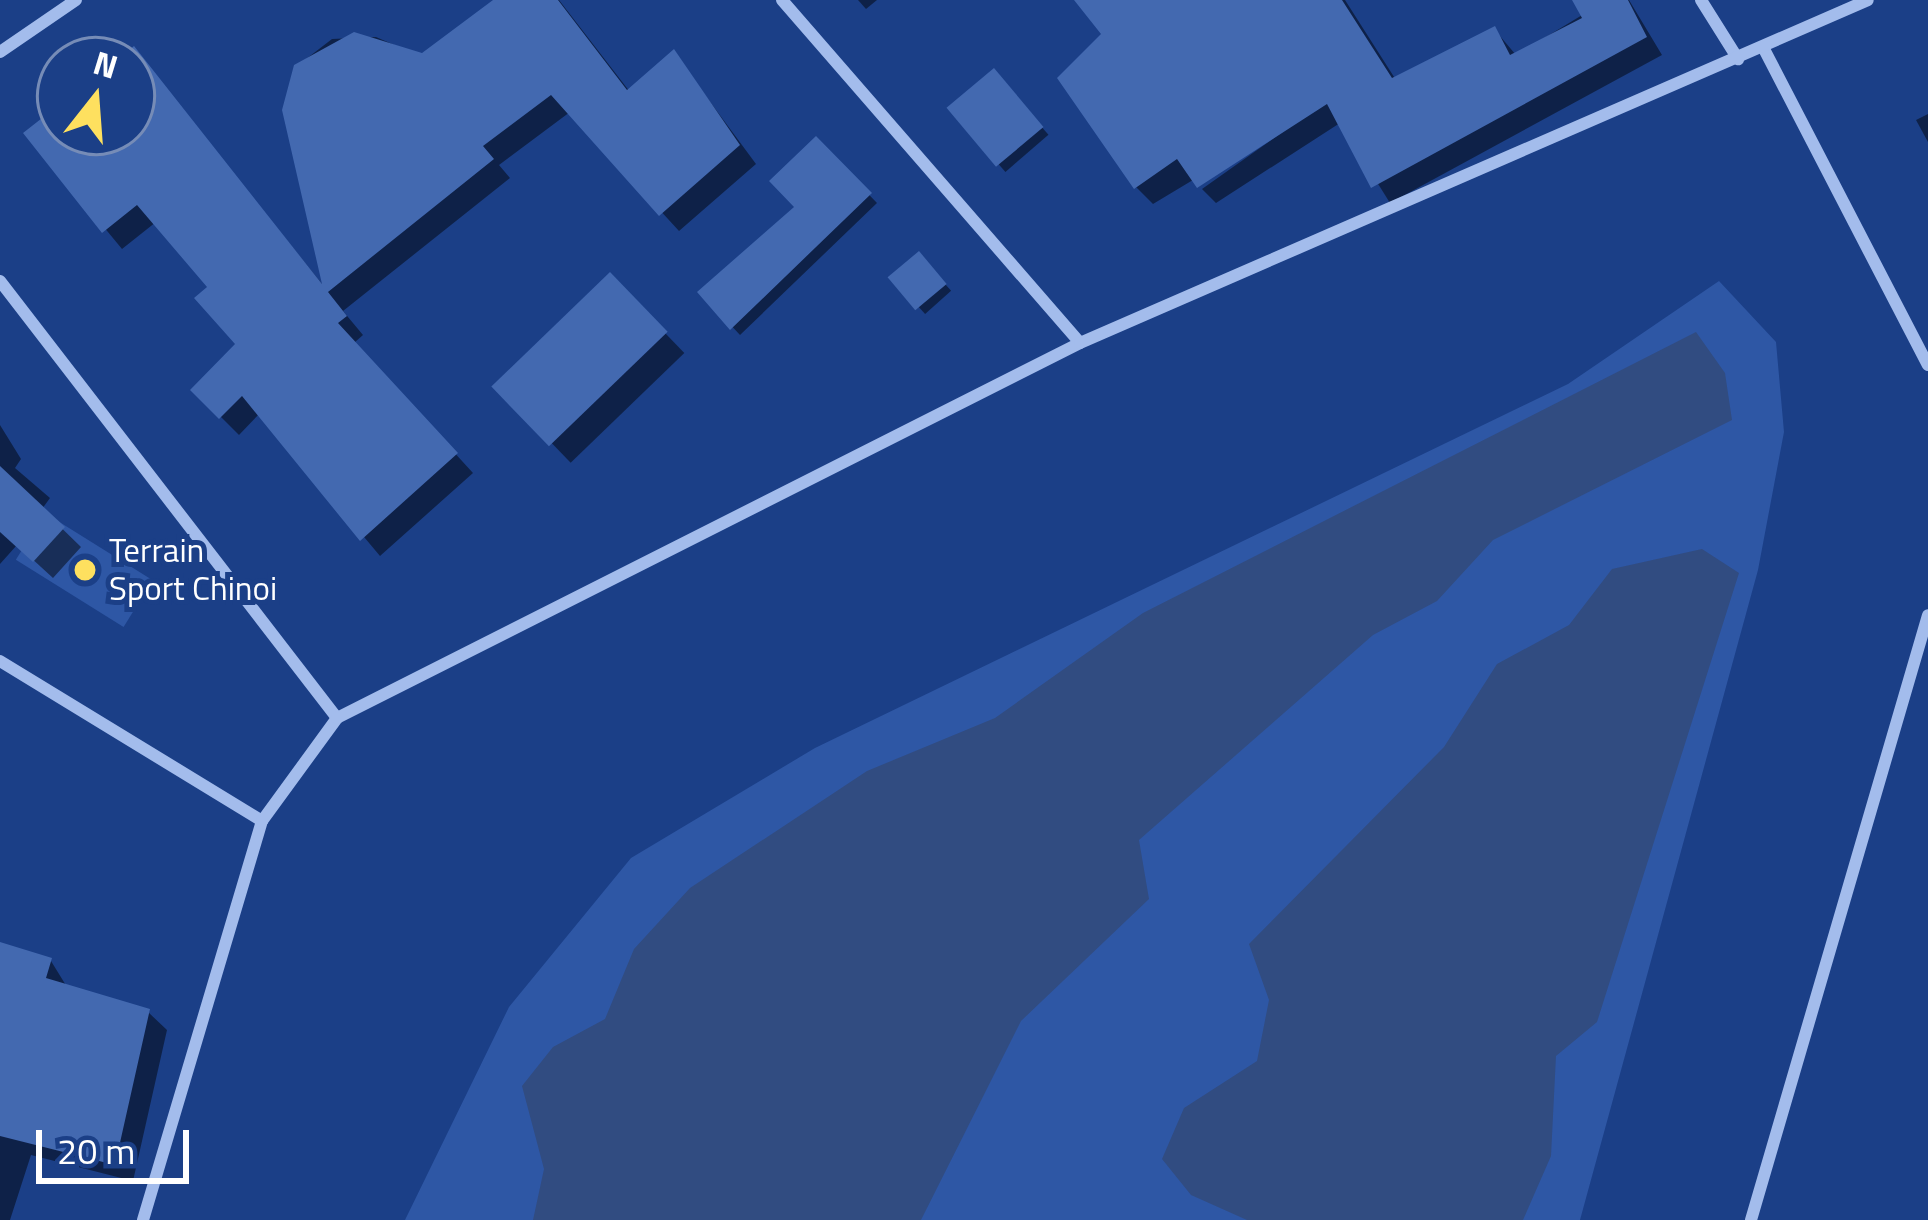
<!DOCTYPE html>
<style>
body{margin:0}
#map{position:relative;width:1928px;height:1220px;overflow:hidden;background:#1b3f87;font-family:"Titillium Web",sans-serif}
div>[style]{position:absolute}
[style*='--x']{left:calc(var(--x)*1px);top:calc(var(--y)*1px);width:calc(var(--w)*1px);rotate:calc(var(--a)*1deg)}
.green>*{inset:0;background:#2e57a5;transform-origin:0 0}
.water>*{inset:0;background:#314c81}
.shadow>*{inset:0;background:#0007;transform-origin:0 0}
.building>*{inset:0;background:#4369b0;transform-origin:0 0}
.minor>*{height:12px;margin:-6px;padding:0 6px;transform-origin:6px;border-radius:6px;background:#a3bcec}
.dots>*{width:33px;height:33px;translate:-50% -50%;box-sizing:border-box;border:6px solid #1b3f87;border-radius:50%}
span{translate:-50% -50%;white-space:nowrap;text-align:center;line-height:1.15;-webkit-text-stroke:10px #1b3f87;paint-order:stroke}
.poi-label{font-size:33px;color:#fff}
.left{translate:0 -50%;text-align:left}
.north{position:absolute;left:36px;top:36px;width:120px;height:120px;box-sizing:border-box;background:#1b3f87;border:3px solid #768cb7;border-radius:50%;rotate:17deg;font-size:33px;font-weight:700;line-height:48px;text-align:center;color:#fff}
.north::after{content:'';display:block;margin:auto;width:42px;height:54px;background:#fee05f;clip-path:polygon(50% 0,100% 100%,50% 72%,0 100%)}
.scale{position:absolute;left:36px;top:1130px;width:153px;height:54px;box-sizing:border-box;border:6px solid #fff;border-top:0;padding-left:15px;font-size:36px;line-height:42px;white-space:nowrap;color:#fff;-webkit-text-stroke:9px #1b3f87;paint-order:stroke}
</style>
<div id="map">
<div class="green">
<div style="clip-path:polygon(1719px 281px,1776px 342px,1784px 432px,1758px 570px,1580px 1220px,405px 1220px,509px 1007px,631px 858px,815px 748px,1568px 384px)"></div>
<div style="left:45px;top:513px;width:127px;height:55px;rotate:32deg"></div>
</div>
<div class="water">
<div style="clip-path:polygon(1696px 332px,1725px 373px,1732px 420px,1493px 540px,1437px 601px,1373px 635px,1139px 840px,1149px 899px,1021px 1021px,921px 1220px,533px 1220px,544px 1169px,522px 1086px,553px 1047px,605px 1019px,634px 949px,690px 888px,867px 771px,995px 718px,1143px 613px)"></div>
<div style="clip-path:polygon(1702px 549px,1739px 573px,1597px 1022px,1556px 1056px,1551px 1156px,1523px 1220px,1247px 1220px,1191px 1195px,1162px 1159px,1184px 1108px,1257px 1061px,1269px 1000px,1249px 944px,1444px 747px,1497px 664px,1569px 625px,1612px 569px)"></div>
</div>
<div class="shadow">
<div style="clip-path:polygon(498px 0,559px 0,630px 92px,674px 53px,756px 164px,679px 231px,570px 112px,499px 165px,510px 178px,343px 311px,363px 335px,354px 343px,473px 473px,380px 556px,260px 413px,239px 435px,194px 390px,239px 345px,211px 287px,156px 222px,122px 249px,27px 134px,60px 108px,60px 132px,132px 132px,132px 60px,122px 60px,134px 50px,326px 289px,297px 66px,332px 39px,376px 37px,422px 57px)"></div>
<div style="clip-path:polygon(858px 0,877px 0,866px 9px)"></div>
<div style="clip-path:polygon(1078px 0,1345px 0,1396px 80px,1494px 29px,1516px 55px,1607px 0,1629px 0,1662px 55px,1390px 203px,1340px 123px,1216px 203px,1202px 189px,1338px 93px,1153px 204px,1136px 187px,1105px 34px)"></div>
<div style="left:994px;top:72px;width:83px;height:57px;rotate:49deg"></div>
<div style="clip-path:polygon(1928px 114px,1928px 142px,1916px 120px)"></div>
<div style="clip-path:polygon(816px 140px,877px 203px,740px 335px,701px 293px,798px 208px)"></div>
<div style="left:919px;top:255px;width:48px;height:35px;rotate:48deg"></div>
<div style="left:610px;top:276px;width:107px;height:158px;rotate:46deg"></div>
<div style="clip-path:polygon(0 425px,21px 459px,15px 468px,50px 498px,42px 509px,81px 547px,53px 578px,17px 545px,0 564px)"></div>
<div style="clip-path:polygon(0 945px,51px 961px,67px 987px,148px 1012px,167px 1030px,133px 1181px,31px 1155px,10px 1220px,0 1220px)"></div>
</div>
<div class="building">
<div style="clip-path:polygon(493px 0,558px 0,627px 90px,674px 49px,740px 145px,659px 216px,551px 95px,483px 146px,494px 159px,328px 292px,347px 316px,338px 323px,458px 453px,360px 541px,242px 396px,219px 419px,190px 390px,235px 344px,194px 298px,207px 287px,137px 205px,102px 233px,23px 133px,60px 104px,60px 132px,132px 132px,132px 60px,117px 60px,134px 46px,322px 284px,282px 110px,294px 65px,354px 32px,422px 53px)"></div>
<div style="clip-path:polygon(1074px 0,1342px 0,1392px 78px,1495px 26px,1510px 55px,1582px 18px,1572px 0,1628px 0,1647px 37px,1371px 188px,1327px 104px,1197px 188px,1177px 159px,1134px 189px,1057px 78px,1101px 34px)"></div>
<div style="left:994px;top:68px;width:77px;height:62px;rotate:50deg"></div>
<div style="clip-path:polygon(816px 136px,872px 193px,730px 330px,697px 292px,794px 207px,769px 181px)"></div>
<div style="left:919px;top:251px;width:43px;height:41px;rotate:50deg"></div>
<div style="left:610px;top:272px;width:83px;height:165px;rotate:46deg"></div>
<div style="clip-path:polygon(0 466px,65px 527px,33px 562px,0 532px)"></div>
<div style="clip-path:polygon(0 942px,52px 958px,46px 978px,150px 1009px,115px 1165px,0 1136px)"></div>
</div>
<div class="minor">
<div style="--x:782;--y:0;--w:454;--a:49"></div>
<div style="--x:1701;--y:0;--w:70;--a:57.9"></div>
<div style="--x:1764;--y:49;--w:356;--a:62.6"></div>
<div style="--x:0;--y:52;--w:92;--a:-34.4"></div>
<div style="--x:0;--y:281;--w:552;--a:52.36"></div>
<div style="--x:0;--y:661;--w:307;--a:31.4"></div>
<div style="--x:143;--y:1220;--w:416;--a:-73.4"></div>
<div style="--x:262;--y:821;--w:127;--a:-53.9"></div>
<div style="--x:337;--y:718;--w:832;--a:-26.78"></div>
<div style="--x:1080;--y:343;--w:859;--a:-23.52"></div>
<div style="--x:1751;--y:1220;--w:630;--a:-73.69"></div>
</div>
<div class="dots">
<div style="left:85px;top:570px;background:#fee05f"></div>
</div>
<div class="poi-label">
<span class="left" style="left:109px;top:570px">Terrain<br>Sport Chinoi</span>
</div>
<div class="north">N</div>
<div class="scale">20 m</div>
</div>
